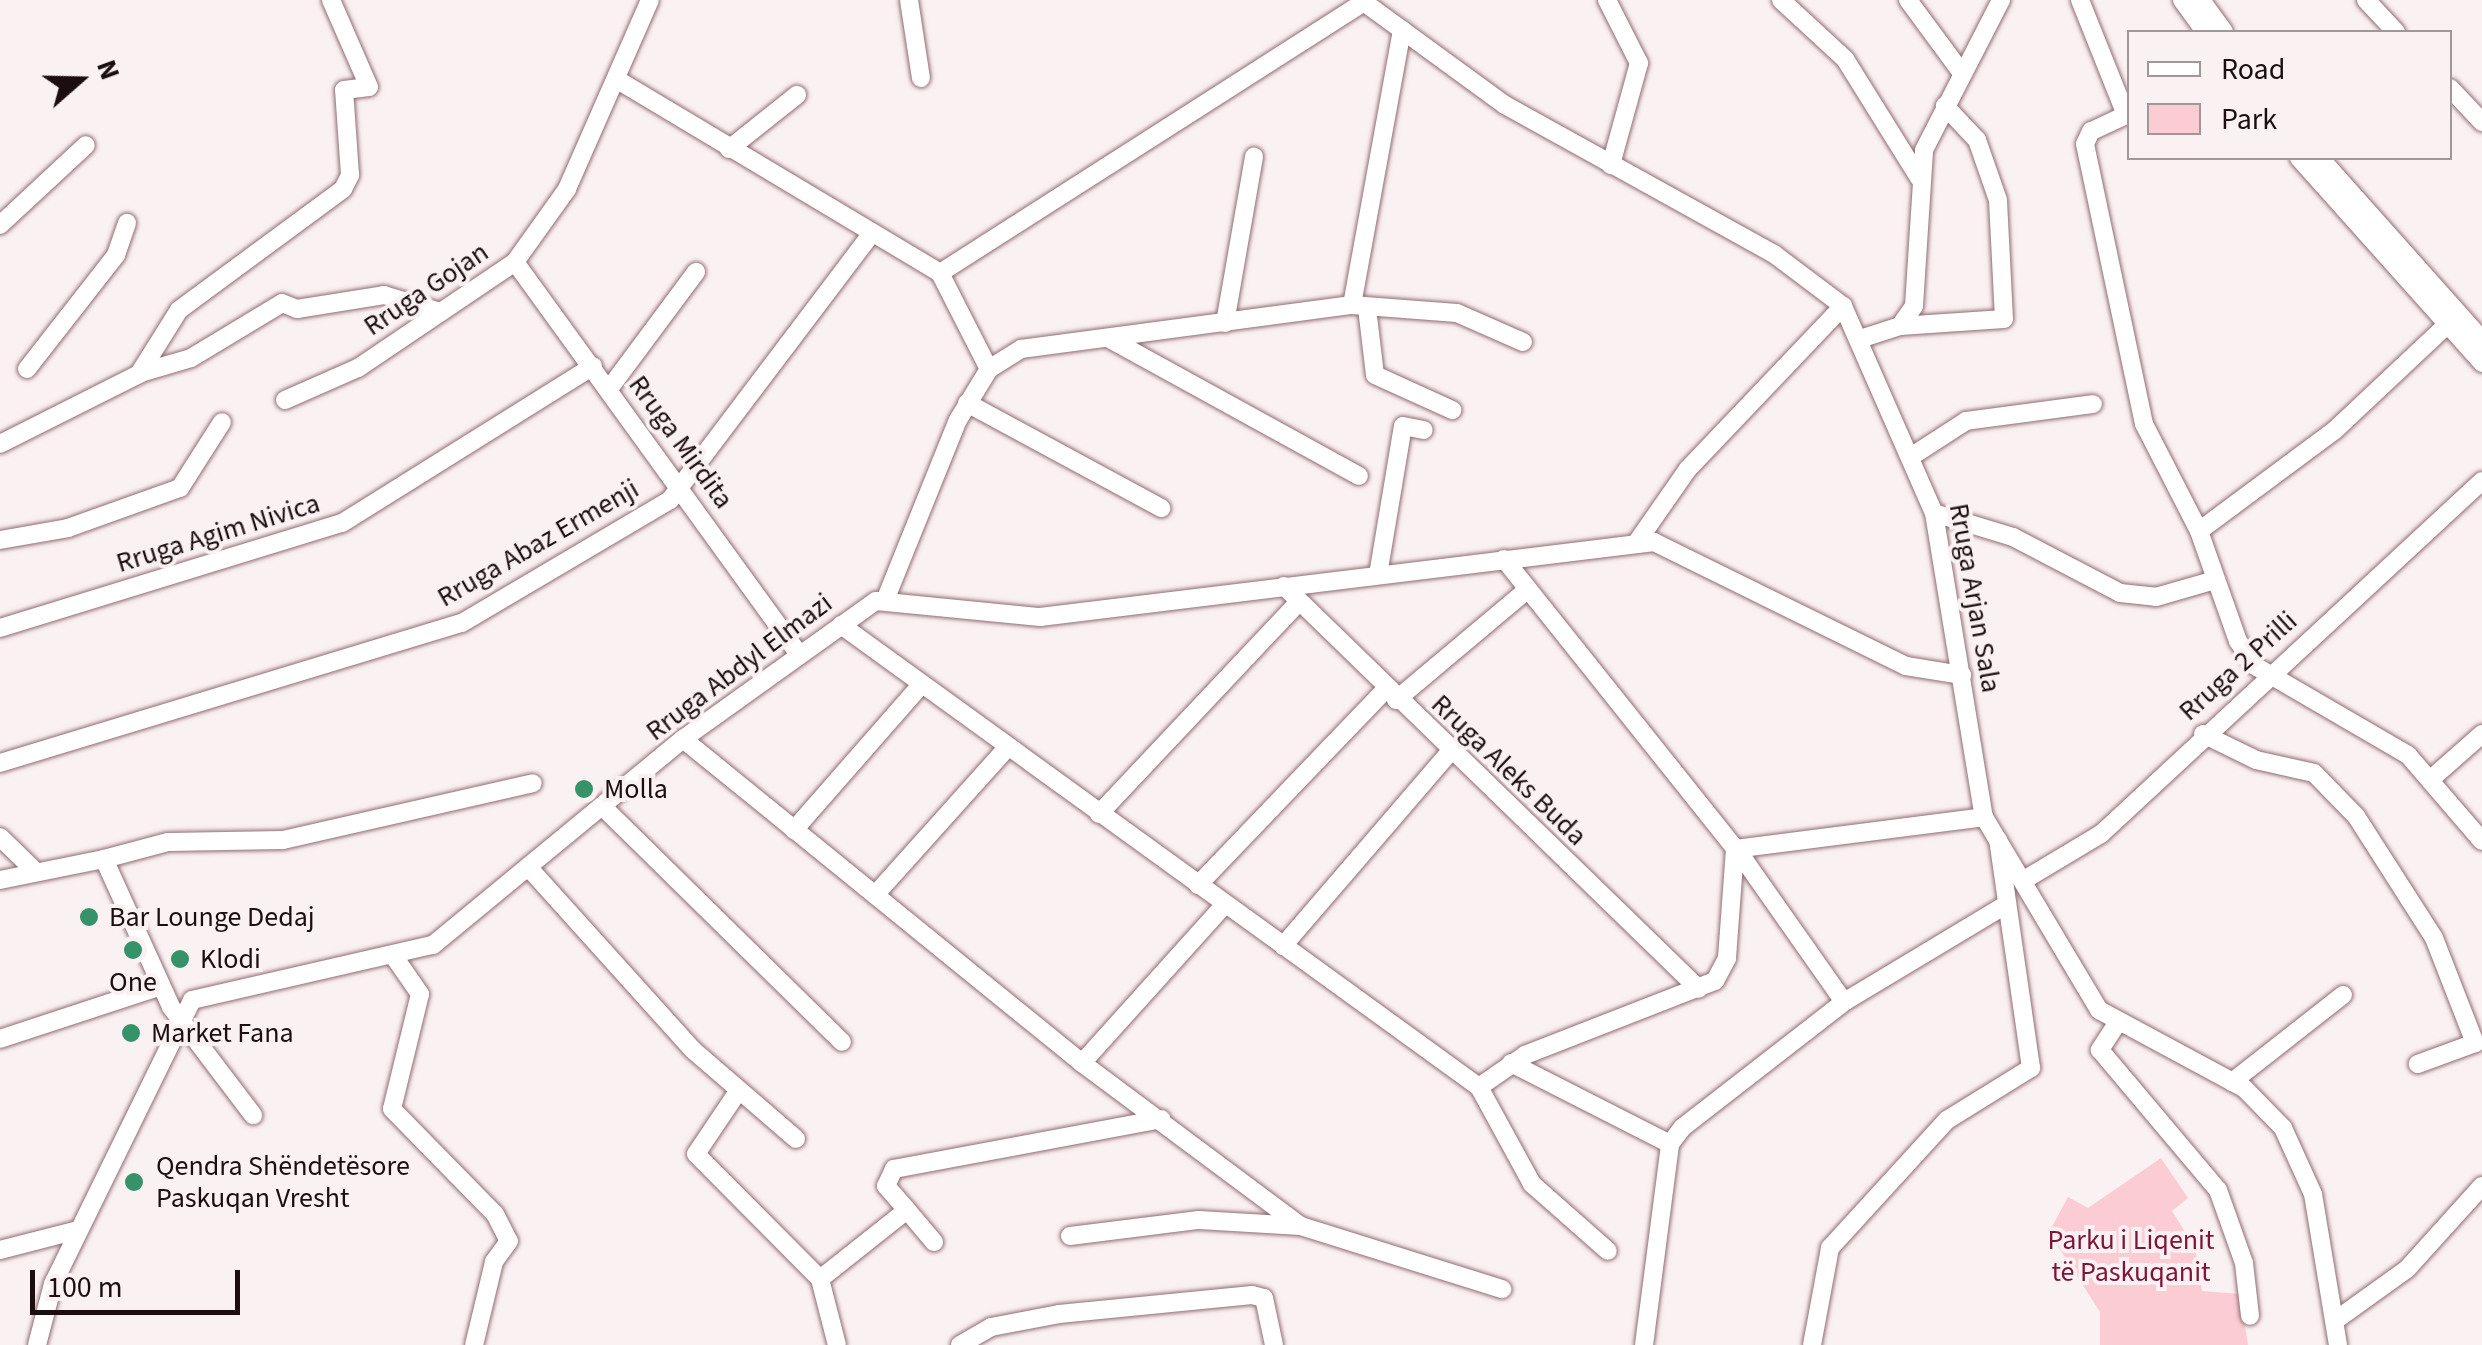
<!DOCTYPE html>
<meta charset="utf-8">
<style>
body{margin:0}
#map{position:relative;width:2482px;height:1345px;overflow:hidden;background:#faf1f3;font-family:"Source Sans 3",sans-serif}
div>[style]{position:absolute}
[style*='--x']{left:calc(var(--x)*1px);top:calc(var(--y)*1px);width:calc(var(--w)*1px);rotate:calc(var(--a)*1deg)}
.green>*{inset:0;background:#fcccd4}
.roads{filter:drop-shadow(0 0 2px #906b71) drop-shadow(0 0 2px #906b71)}
.minor>*{height:18px;margin:-9px;padding:0 9px;transform-origin:9px;border-radius:9px;background:#fff}
.dots>*{width:28px;height:28px;translate:-50% -50%;box-sizing:border-box;border:5px solid #faf1f3;border-radius:50%}
span{translate:-50% -50%;white-space:nowrap;text-align:center;line-height:1.15;-webkit-text-stroke:8px #faf1f3;paint-order:stroke}
.street-label{font-size:28px;color:#1c0e10}
.poi-label{font-size:28px;color:#1c0e10}
.left{translate:0 -50%;text-align:left}
.park-label{font-size:28px;color:#7e1439}
.legend{position:absolute;left:2127px;top:30px;width:325px;height:130px;box-sizing:border-box;background:#faf1f3;border:2px solid #a19698;margin:0;padding:12px 18px;list-style:none;font-size:30px;color:#1c0e10}
.legend li{display:flex;align-items:center;gap:20px;height:50px}
.legend b{width:50px;border:2px solid #a19698}
.north{position:absolute;left:30px;top:30px;width:100px;height:100px;-webkit-text-stroke:8px #faf1f3;paint-order:stroke;rotate:70deg;font-size:28px;font-weight:700;line-height:40px;text-align:center;color:#1c0e10}
.north::after{content:'';display:block;margin:auto;width:35px;height:45px;background:#1c0e10;clip-path:polygon(50% 0,100% 100%,50% 72%,0 100%)}
.scale{position:absolute;left:30px;top:1270px;width:210px;height:45px;box-sizing:border-box;border:5px solid #1c0e10;border-top:0;padding-left:12px;font-size:30px;line-height:35px;white-space:nowrap;color:#1c0e10;-webkit-text-stroke:8px #faf1f3;paint-order:stroke}
</style>
<div id="map">
<div class="green">
<div style="clip-path:polygon(2161px 1158px,2188px 1198px,2172px 1211px,2195px 1248px,2202px 1291px,2240px 1294px,2248px 1345px,2100px 1345px,2100px 1312px,2049px 1232px,2068px 1197px,2088px 1208px)"></div>
</div>
<div class="roads">
<div class="minor">
<div style="--x:909;--y:0;--w:79;--a:81.3"></div>
<div style="--x:1361;--y:0;--w:178;--a:36.1"></div>
<div style="--x:1505;--y:105;--w:308;--a:29"></div>
<div style="--x:1774;--y:254;--w:86;--a:37"></div>
<div style="--x:1843;--y:306;--w:226;--a:66.3"></div>
<div style="--x:1934;--y:513;--w:308;--a:80.7"></div>
<div style="--x:1984;--y:817;--w:225;--a:59.2"></div>
<div style="--x:2099;--y:1010;--w:165;--a:28.3"></div>
<div style="--x:2244;--y:1088;--w:56;--a:45.7"></div>
<div style="--x:2283;--y:1128;--w:72;--a:65.6"></div>
<div style="--x:2313;--y:1194;--w:153;--a:80.6"></div>
<div style="--x:1607;--y:0;--w:71;--a:63.1"></div>
<div style="--x:1639;--y:63;--w:106;--a:105.4"></div>
<div style="--x:1781;--y:0;--w:87;--a:42.7"></div>
<div style="--x:1845;--y:59;--w:140;--a:58.1"></div>
<div style="--x:1908;--y:0;--w:89;--a:53.6"></div>
<div style="--x:2080;--y:0;--w:124;--a:68.2"></div>
<div style="--x:2126;--y:115;--w:38;--a:155"></div>
<div style="--x:2091;--y:131;--w:14;--a:115"></div>
<div style="--x:2085;--y:144;--w:286;--a:78.1"></div>
<div style="--x:2144;--y:424;--w:120;--a:62.8"></div>
<div style="--x:2199;--y:531;--w:117;--a:70.5"></div>
<div style="--x:2238;--y:641;--w:30;--a:56"></div>
<div style="--x:2255;--y:666;--w:177;--a:30.2"></div>
<div style="--x:2408;--y:755;--w:113;--a:49.3"></div>
<div style="--x:2182;--y:0;--w:39;--a:54"></div>
<div style="--x:2201;--y:0;--w:39;--a:54"></div>
<div style="--x:2366;--y:0;--w:44;--a:46.8"></div>
<div style="--x:621;--y:82;--w:372;--a:30.9"></div>
<div style="--x:940;--y:273;--w:108;--a:63"></div>
<div style="--x:2450;--y:88;--w:47;--a:46.7"></div>
<div style="--x:729;--y:149;--w:87;--a:-38.5"></div>
<div style="--x:2299;--y:158;--w:275;--a:48.2"></div>
<div style="--x:2320;--y:158;--w:244;--a:48.3"></div>
<div style="--x:0;--y:225;--w:117;--a:-42.9"></div>
<div style="--x:515;--y:262;--w:485;--a:54.1"></div>
<div style="--x:940;--y:273;--w:503;--a:-32.58"></div>
<div style="--x:1352;--y:305;--w:280;--a:-79.7"></div>
<div style="--x:1367;--y:308;--w:67;--a:83.2"></div>
<div style="--x:1375;--y:375;--w:85;--a:24.4"></div>
<div style="--x:1225;--y:323;--w:169;--a:-80.1"></div>
<div style="--x:1900;--y:326;--w:104;--a:-3.9"></div>
<div style="--x:2004;--y:319;--w:119;--a:-92.9"></div>
<div style="--x:1998;--y:200;--w:64;--a:-109.3"></div>
<div style="--x:1977;--y:140;--w:47;--a:-133.3"></div>
<div style="--x:1863;--y:338;--w:39;--a:-18"></div>
<div style="--x:1900;--y:326;--w:24;--a:-55"></div>
<div style="--x:1914;--y:306;--w:156;--a:-86.3"></div>
<div style="--x:1924;--y:150;--w:169;--a:-62.8"></div>
<div style="--x:1110;--y:339;--w:284;--a:28.8"></div>
<div style="--x:27;--y:369;--w:145;--a:-52"></div>
<div style="--x:116;--y:255;--w:34;--a:-71"></div>
<div style="--x:140;--y:373;--w:53;--a:-16.4"></div>
<div style="--x:191;--y:358;--w:106;--a:-31.1"></div>
<div style="--x:282;--y:303;--w:16;--a:22"></div>
<div style="--x:297;--y:309;--w:88;--a:-9.1"></div>
<div style="--x:384;--y:295;--w:59;--a:16.9"></div>
<div style="--x:609;--y:389;--w:146;--a:-53.4"></div>
<div style="--x:285;--y:400;--w:80;--a:-23.7"></div>
<div style="--x:358;--y:368;--w:189;--a:-34"></div>
<div style="--x:515;--y:262;--w:90;--a:-54.5"></div>
<div style="--x:567;--y:189;--w:206;--a:-66.3"></div>
<div style="--x:967;--y:403;--w:221;--a:28.4"></div>
<div style="--x:0;--y:444;--w:156;--a:-26.7"></div>
<div style="--x:139;--y:374;--w:75;--a:-58"></div>
<div style="--x:179;--y:310;--w:204;--a:-36.4"></div>
<div style="--x:343;--y:189;--w:16;--a:-63"></div>
<div style="--x:350;--y:175;--w:85;--a:-94"></div>
<div style="--x:344;--y:90;--w:25;--a:-7"></div>
<div style="--x:369;--y:87;--w:95;--a:-113.6"></div>
<div style="--x:1912;--y:456;--w:64;--a:-32.9"></div>
<div style="--x:1966;--y:421;--w:128;--a:-7.6"></div>
<div style="--x:1934;--y:513;--w:83;--a:16.9"></div>
<div style="--x:2013;--y:537;--w:121;--a:27.6"></div>
<div style="--x:2120;--y:593;--w:36;--a:6"></div>
<div style="--x:2156;--y:597;--w:61;--a:-16.1"></div>
<div style="--x:2199;--y:531;--w:169;--a:-36.6"></div>
<div style="--x:2335;--y:430;--w:154;--a:-43.2"></div>
<div style="--x:0;--y:540;--w:69;--a:-10"></div>
<div style="--x:68;--y:528;--w:119;--a:-19.7"></div>
<div style="--x:180;--y:488;--w:78;--a:-57.5"></div>
<div style="--x:1637;--y:542;--w:89;--a:-55.1"></div>
<div style="--x:1688;--y:469;--w:225;--a:-46.4"></div>
<div style="--x:1504;--y:559;--w:386;--a:51.4"></div>
<div style="--x:1745;--y:861;--w:172;--a:54.9"></div>
<div style="--x:1378;--y:575;--w:151;--a:-80.5"></div>
<div style="--x:1403;--y:426;--w:21;--a:11"></div>
<div style="--x:1284;--y:586;--w:578;--a:44.16"></div>
<div style="--x:886;--y:598;--w:192;--a:-68"></div>
<div style="--x:958;--y:420;--w:60;--a:-58.7"></div>
<div style="--x:989;--y:369;--w:38;--a:-32"></div>
<div style="--x:1021;--y:349;--w:334;--a:-7.6"></div>
<div style="--x:1352;--y:305;--w:105;--a:4.4"></div>
<div style="--x:1457;--y:313;--w:72;--a:23.7"></div>
<div style="--x:841;--y:625;--w:788;--a:35.91"></div>
<div style="--x:1479;--y:1087;--w:111;--a:61.3"></div>
<div style="--x:1532;--y:1184;--w:101;--a:41.4"></div>
<div style="--x:0;--y:628;--w:358;--a:-17.1"></div>
<div style="--x:342;--y:523;--w:296;--a:-32"></div>
<div style="--x:1396;--y:700;--w:170;--a:-40"></div>
<div style="--x:2203;--y:734;--w:59;--a:26.1"></div>
<div style="--x:2256;--y:760;--w:59;--a:12.6"></div>
<div style="--x:2314;--y:773;--w:60;--a:45.7"></div>
<div style="--x:2356;--y:816;--w:145;--a:57.4"></div>
<div style="--x:2434;--y:938;--w:113;--a:68.7"></div>
<div style="--x:2475;--y:1043;--w:61;--a:159.8"></div>
<div style="--x:683;--y:739;--w:514;--a:39.08"></div>
<div style="--x:1082;--y:1063;--w:273;--a:36.7"></div>
<div style="--x:0;--y:763;--w:483;--a:-16.9"></div>
<div style="--x:462;--y:623;--w:242;--a:-30.6"></div>
<div style="--x:670;--y:500;--w:331;--a:-52.9"></div>
<div style="--x:2431;--y:779;--w:68;--a:-41.4"></div>
<div style="--x:603;--y:807;--w:335;--a:44.5"></div>
<div style="--x:1099;--y:814;--w:291;--a:-46.7"></div>
<div style="--x:794;--y:830;--w:194;--a:-48.8"></div>
<div style="--x:0;--y:837;--w:49;--a:44.2"></div>
<div style="--x:104;--y:859;--w:66;--a:-14.9"></div>
<div style="--x:168;--y:842;--w:115;--a:-1"></div>
<div style="--x:283;--y:840;--w:256;--a:-12.8"></div>
<div style="--x:529;--y:868;--w:245;--a:48"></div>
<div style="--x:693;--y:1050;--w:136;--a:40.8"></div>
<div style="--x:0;--y:880;--w:106;--a:-11.4"></div>
<div style="--x:104;--y:859;--w:162;--a:65.6"></div>
<div style="--x:171;--y:1007;--w:136;--a:52.8"></div>
<div style="--x:2024;--y:880;--w:90;--a:-30.9"></div>
<div style="--x:2101;--y:834;--w:519;--a:-42.82"></div>
<div style="--x:1198;--y:885;--w:272;--a:-46.2"></div>
<div style="--x:875;--y:895;--w:198;--a:-48.1"></div>
<div style="--x:1283;--y:946;--w:256;--a:-49.3"></div>
<div style="--x:395;--y:958;--w:44;--a:55.2"></div>
<div style="--x:420;--y:994;--w:118;--a:103.7"></div>
<div style="--x:392;--y:1109;--w:147;--a:45.6"></div>
<div style="--x:495;--y:1214;--w:30;--a:63"></div>
<div style="--x:509;--y:1241;--w:26;--a:126"></div>
<div style="--x:494;--y:1262;--w:85;--a:103.5"></div>
<div style="--x:2116;--y:1025;--w:30;--a:123"></div>
<div style="--x:2100;--y:1050;--w:183;--a:49.9"></div>
<div style="--x:2218;--y:1190;--w:77;--a:70.4"></div>
<div style="--x:2244;--y:1263;--w:53;--a:83.5"></div>
<div style="--x:0;--y:1039;--w:169;--a:-18.2"></div>
<div style="--x:1082;--y:1063;--w:214;--a:-48"></div>
<div style="--x:1511;--y:1063;--w:178;--a:27"></div>
<div style="--x:2232;--y:1082;--w:141;--a:-38.1"></div>
<div style="--x:1479;--y:1087;--w:56;--a:-34.8"></div>
<div style="--x:1525;--y:1055;--w:204;--a:-21.3"></div>
<div style="--x:1715;--y:981;--w:26;--a:-62"></div>
<div style="--x:1727;--y:958;--w:109;--a:-85.8"></div>
<div style="--x:1735;--y:849;--w:251;--a:-7.3"></div>
<div style="--x:737;--y:1093;--w:73;--a:123.9"></div>
<div style="--x:696;--y:1154;--w:176;--a:45.2"></div>
<div style="--x:820;--y:1279;--w:68;--a:75.6"></div>
<div style="--x:907;--y:1210;--w:42;--a:49.8"></div>
<div style="--x:1070;--y:1236;--w:130;--a:-7.1"></div>
<div style="--x:1199;--y:1220;--w:102;--a:3.4"></div>
<div style="--x:1301;--y:1226;--w:211;--a:17.4"></div>
<div style="--x:0;--y:1250;--w:81;--a:-14.4"></div>
<div style="--x:820;--y:1279;--w:111;--a:-38.4"></div>
<div style="--x:907;--y:1210;--w:32;--a:-131"></div>
<div style="--x:886;--y:1186;--w:19;--a:-65"></div>
<div style="--x:894;--y:1169;--w:272;--a:-10.6"></div>
<div style="--x:2336;--y:1320;--w:87;--a:-35.7"></div>
<div style="--x:2407;--y:1269;--w:112;--a:-47.9"></div>
<div style="--x:37;--y:1345;--w:63;--a:-75.3"></div>
<div style="--x:53;--y:1284;--w:316;--a:-63.9"></div>
<div style="--x:192;--y:1000;--w:247;--a:-12.9"></div>
<div style="--x:433;--y:945;--w:324;--a:-39.5"></div>
<div style="--x:683;--y:739;--w:237;--a:-35.6"></div>
<div style="--x:876;--y:601;--w:165;--a:5.6"></div>
<div style="--x:1040;--y:617;--w:619;--a:-6.96"></div>
<div style="--x:1654;--y:542;--w:281;--a:26.2"></div>
<div style="--x:1906;--y:666;--w:57;--a:9.1"></div>
<div style="--x:960;--y:1345;--w:36;--a:-30"></div>
<div style="--x:991;--y:1327;--w:69;--a:-10.8"></div>
<div style="--x:1059;--y:1314;--w:194;--a:-5.6"></div>
<div style="--x:1252;--y:1295;--w:12;--a:14"></div>
<div style="--x:1264;--y:1298;--w:48;--a:78"></div>
<div style="--x:1644;--y:1345;--w:203;--a:-82.6"></div>
<div style="--x:1670;--y:1144;--w:21;--a:-53"></div>
<div style="--x:1683;--y:1127;--w:204;--a:-37.8"></div>
<div style="--x:1844;--y:1002;--w:190;--a:-31"></div>
<div style="--x:1812;--y:1345;--w:99;--a:-79.5"></div>
<div style="--x:1830;--y:1248;--w:173;--a:-47.6"></div>
<div style="--x:1947;--y:1120;--w:99;--a:-31.8"></div>
<div style="--x:2031;--y:1068;--w:230;--a:-98.2"></div>
</div>
</div>
<div class="dots">
<div style="left:584px;top:789px;background:#359269"></div>
<div style="left:89px;top:917px;background:#359269"></div>
<div style="left:133px;top:950px;background:#359269"></div>
<div style="left:180px;top:959px;background:#359269"></div>
<div style="left:131px;top:1033px;background:#359269"></div>
<div style="left:134px;top:1182px;background:#359269"></div>
</div>
<div class="street-label">
<span style="left:426px;top:289px;rotate:-34deg">Rruga Gojan</span>
<span style="left:681px;top:442px;rotate:54deg">Rruga Mirdita</span>
<span style="left:218px;top:533px;rotate:-17deg">Rruga Agim Nivica</span>
<span style="left:538px;top:543px;rotate:-30deg">Rruga Abaz Ermenji</span>
<span style="left:1975px;top:598px;rotate:80deg">Rruga Arjan Sala</span>
<span style="left:2238px;top:666px;rotate:-42deg">Rruga 2 Prilli</span>
<span style="left:739px;top:667px;rotate:-37deg">Rruga Abdyl Elmazi</span>
<span style="left:1509px;top:770px;rotate:44deg">Rruga Aleks Buda</span>
</div>
<div class="poi-label">
<span class="left" style="left:604px;top:789px">Molla</span>
<span class="left" style="left:109px;top:917px">Bar Lounge Dedaj</span>
<span class="left" style="left:200px;top:959px">Klodi</span>
<span style="left:133px;top:982px">One</span>
<span class="left" style="left:151px;top:1033px">Market Fana</span>
<span class="left" style="left:156px;top:1182px">Qendra Shëndetësore<br>Paskuqan Vresht</span>
</div>
<div class="park-label">
<span style="left:2131px;top:1256px">Parku i Liqenit<br>të Paskuqanit</span>
</div>
<ul class="legend">
<li><b style="height:12px;background:#fff"></b>Road</li>
<li><b style="height:28px;background:#fcccd4"></b>Park</li>
</ul>
<div class="north">N</div>
<div class="scale">100 m</div>
</div>
